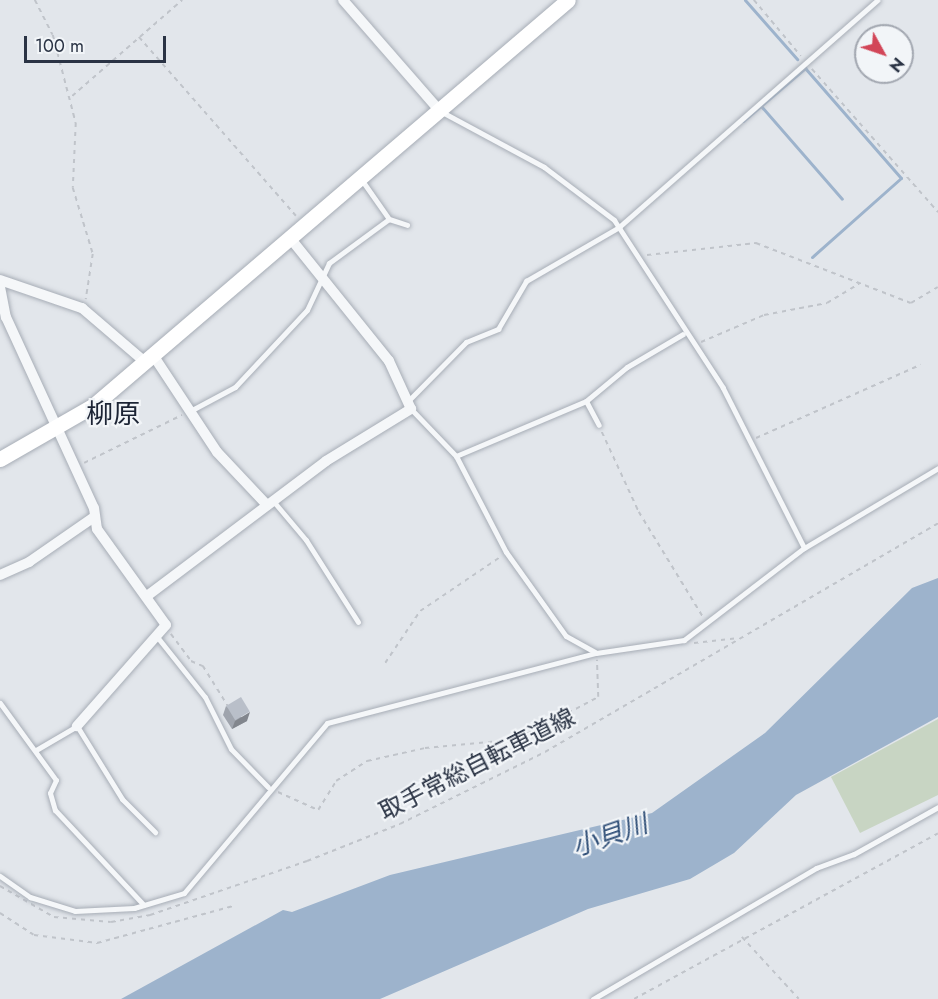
<!DOCTYPE html>
<meta charset="utf-8">
<style>
body{margin:0}
#map{position:relative;width:938px;height:999px;overflow:hidden;background:#e2e6eb;font-family:Jost,"Noto Sans JP",sans-serif}
div>[style]{position:absolute}
[style*='--x']{left:calc(var(--x)*1px);top:calc(var(--y)*1px);width:calc(var(--w)*1px);rotate:calc(var(--a)*1deg)}
.green>*{inset:0;background:#c8d5c3}
.water>*{inset:0;background:#9db3cc}
.stream>*{height:3px;margin:-1.5px;padding:0 1.5px;transform-origin:1.5px;border-radius:1.5px;background:#9db3cc}
.path>*{height:1.5px;margin-top:-0.75px;transform-origin:0;background:repeating-linear-gradient(90deg,#c0c4ca 0 4.5px,transparent 0 9px)}
.roads{filter:drop-shadow(0 0 2px #a7adb6) drop-shadow(0 0 2px #a7adb6)}
.lane>*{height:5px;margin:-2.5px;padding:0 2.5px;transform-origin:2.5px;border-radius:2.5px;background:#f5f7f9}
.street>*{height:10px;margin:-5px;padding:0 5px;transform-origin:5px;border-radius:5px;background:#f5f7f9}
.secondary>*{height:15px;margin:-7.5px;padding:0 7.5px;transform-origin:7.5px;border-radius:7.5px;background:#fff}
.wall>*{inset:0;background:#9fa4ad}
.shaded-wall>*{inset:0;background:#82868d}
.building>*{inset:0;background:#b9bfc9;transform-origin:0 0}
span{translate:-50% -50%;white-space:nowrap;text-align:center;line-height:1.15;-webkit-text-stroke:4.5px #f2f5f8;paint-order:stroke}
.street-label{font-size:24px;color:#2a3344}
.water-label{font-size:26px;color:#325179;font-style:italic}
.quarter-label{font-size:27px;color:#1c2435}
.north{position:absolute;left:854px;top:24px;width:60px;height:60px;box-sizing:border-box;background:#f2f5f8;border:2px solid #a2a7b0;border-radius:50%;rotate:130deg;font-size:16px;font-weight:700;line-height:24px;text-align:center;color:#2a3344}
.north::after{content:'';display:block;margin:auto;width:21px;height:27px;background:#d24658;clip-path:polygon(50% 0,100% 100%,50% 72%,0 100%)}
.scale{position:absolute;left:24px;top:36px;width:142px;height:27px;box-sizing:border-box;border:3px solid #2a3344;border-top:0;padding-left:8px;font-size:18px;line-height:21px;white-space:nowrap;color:#2a3344;-webkit-text-stroke:4px #f2f5f8;paint-order:stroke}
</style>
<div id="map">
<div class="green">
<div style="clip-path:polygon(938px 719px,938px 795px,860px 833px,831px 777px)"></div>
</div>
<div class="water">
<div style="clip-path:polygon(938px 578px,938px 717px,796px 795px,734px 853px,690px 879px,588px 909px,380px 999px,121px 999px,283px 910px,292px 912px,390px 875px,652px 813px,765px 733px,912px 588px)"></div>
</div>
<div class="stream">
<div style="--x:745;--y:0;--w:79;--a:48.6"></div>
<div style="--x:761;--y:106;--w:123;--a:48.9"></div>
<div style="--x:743;--y:121;--w:82;--a:-40.5"></div>
<div style="--x:805;--y:68;--w:146;--a:48.9"></div>
<div style="--x:901;--y:178;--w:119;--a:138.4"></div>
</div>
<div class="path">
<div style="--x:35;--y:0;--w:39;--a:63"></div>
<div style="--x:53;--y:35;--w:91;--a:75.4"></div>
<div style="--x:76;--y:123;--w:65;--a:92.6"></div>
<div style="--x:73;--y:188;--w:69;--a:73.1"></div>
<div style="--x:93;--y:254;--w:46;--a:98.8"></div>
<div style="--x:754;--y:0;--w:73;--a:50"></div>
<div style="--x:139;--y:37;--w:238;--a:48.7"></div>
<div style="--x:812;--y:69;--w:191;--a:48.6"></div>
<div style="--x:72;--y:96;--w:146;--a:-41.1"></div>
<div style="--x:647;--y:255;--w:110;--a:-6.3"></div>
<div style="--x:756;--y:243;--w:166;--a:21.2"></div>
<div style="--x:911;--y:303;--w:31;--a:-31"></div>
<div style="--x:701;--y:342;--w:69;--a:-23.2"></div>
<div style="--x:764;--y:315;--w:64;--a:-10.8"></div>
<div style="--x:827;--y:303;--w:37;--a:-31"></div>
<div style="--x:602;--y:432;--w:88;--a:65.2"></div>
<div style="--x:639;--y:512;--w:123;--a:58.6"></div>
<div style="--x:756;--y:438;--w:180;--a:-24"></div>
<div style="--x:84;--y:463;--w:109;--a:-26.1"></div>
<div style="--x:171;--y:634;--w:34;--a:53"></div>
<div style="--x:191;--y:661;--w:13;--a:23"></div>
<div style="--x:203;--y:666;--w:47;--a:58"></div>
<div style="--x:694;--y:643;--w:45;--a:-6.3"></div>
<div style="--x:385;--y:663;--w:63;--a:-56.1"></div>
<div style="--x:420;--y:611;--w:97;--a:-34"></div>
<div style="--x:278;--y:792;--w:44;--a:24.2"></div>
<div style="--x:318;--y:810;--w:34;--a:-58"></div>
<div style="--x:336;--y:781;--w:37;--a:-33"></div>
<div style="--x:367;--y:761;--w:59;--a:-12.6"></div>
<div style="--x:425;--y:748;--w:86;--a:-5.3"></div>
<div style="--x:511;--y:740;--w:27;--a:-22"></div>
<div style="--x:536;--y:730;--w:70;--a:-28"></div>
<div style="--x:598;--y:697;--w:37;--a:-92"></div>
<div style="--x:0;--y:886;--w:62;--a:29.9"></div>
<div style="--x:54;--y:917;--w:57;--a:5"></div>
<div style="--x:111;--y:922;--w:40;--a:-10"></div>
<div style="--x:150;--y:915;--w:166;--a:-19"></div>
<div style="--x:307;--y:861;--w:100;--a:-21.7"></div>
<div style="--x:400;--y:824;--w:162;--a:-26.4"></div>
<div style="--x:545;--y:752;--w:455;--a:-30.2"></div>
<div style="--x:0;--y:913;--w:40;--a:32.9"></div>
<div style="--x:34;--y:935;--w:64;--a:7.2"></div>
<div style="--x:97;--y:943;--w:141;--a:-15.2"></div>
<div style="--x:742;--y:937;--w:84;--a:47.4"></div>
<div style="--x:634;--y:999;--w:346;--a:-28.6"></div>
</div>
<div class="roads">
<div class="lane">
<div style="--x:442;--y:112;--w:116;--a:28.3"></div>
<div style="--x:544;--y:167;--w:88;--a:37.1"></div>
<div style="--x:614;--y:220;--w:200;--a:57"></div>
<div style="--x:723;--y:388;--w:179;--a:63.1"></div>
<div style="--x:361;--y:179;--w:49;--a:55"></div>
<div style="--x:389;--y:219;--w:19;--a:18"></div>
<div style="--x:410;--y:399;--w:80;--a:-45.5"></div>
<div style="--x:466;--y:342;--w:35;--a:-22"></div>
<div style="--x:498;--y:329;--w:56;--a:-59.7"></div>
<div style="--x:526;--y:281;--w:108;--a:-30.1"></div>
<div style="--x:619;--y:227;--w:344;--a:-41.3"></div>
<div style="--x:586;--y:401;--w:27;--a:62"></div>
<div style="--x:411;--y:409;--w:65;--a:46.2"></div>
<div style="--x:456;--y:456;--w:108;--a:62.5"></div>
<div style="--x:506;--y:552;--w:103;--a:54.5"></div>
<div style="--x:566;--y:636;--w:33;--a:29"></div>
<div style="--x:190;--y:411;--w:51;--a:-28.1"></div>
<div style="--x:235;--y:387;--w:105;--a:-46.9"></div>
<div style="--x:307;--y:310;--w:52;--a:-64.9"></div>
<div style="--x:329;--y:263;--w:74;--a:-36.3"></div>
<div style="--x:456;--y:456;--w:141;--a:-22.9"></div>
<div style="--x:586;--y:401;--w:53;--a:-39.7"></div>
<div style="--x:627;--y:367;--w:65;--a:-30.5"></div>
<div style="--x:274;--y:502;--w:50;--a:49.9"></div>
<div style="--x:306;--y:540;--w:97;--a:57.6"></div>
<div style="--x:158;--y:638;--w:75;--a:51.5"></div>
<div style="--x:205;--y:697;--w:58;--a:63.4"></div>
<div style="--x:231;--y:749;--w:53;--a:45.8"></div>
<div style="--x:0;--y:703;--w:95;--a:54"></div>
<div style="--x:56;--y:780;--w:14;--a:115"></div>
<div style="--x:50;--y:793;--w:18;--a:74"></div>
<div style="--x:55;--y:810;--w:130;--a:46.9"></div>
<div style="--x:36;--y:750;--w:48;--a:-30.3"></div>
<div style="--x:77;--y:726;--w:86;--a:58.3"></div>
<div style="--x:122;--y:799;--w:47;--a:45"></div>
<div style="--x:0;--y:876;--w:37;--a:35"></div>
<div style="--x:30;--y:897;--w:47;--a:17.3"></div>
<div style="--x:75;--y:911;--w:59;--a:-2.9"></div>
<div style="--x:134;--y:908;--w:52;--a:-16.7"></div>
<div style="--x:184;--y:893;--w:222;--a:-49.9"></div>
<div style="--x:327;--y:723;--w:278;--a:-14.6"></div>
<div style="--x:596;--y:653;--w:89;--a:-8.4"></div>
<div style="--x:684;--y:640;--w:151;--a:-37.5"></div>
<div style="--x:804;--y:548;--w:156;--a:-30.8"></div>
<div style="--x:593;--y:999;--w:259;--a:-30.4"></div>
<div style="--x:816;--y:868;--w:40;--a:-20.2"></div>
<div style="--x:854;--y:854;--w:96;--a:-29.2"></div>
</div>
<div class="street">
<div style="--x:343;--y:0;--w:147;--a:48.9"></div>
<div style="--x:0;--y:280;--w:87;--a:18.9"></div>
<div style="--x:82;--y:308;--w:83;--a:40.6"></div>
<div style="--x:0;--y:287;--w:31;--a:79"></div>
<div style="--x:6;--y:317;--w:210;--a:65.3"></div>
<div style="--x:94;--y:508;--w:21;--a:82"></div>
<div style="--x:97;--y:529;--w:118;--a:54.3"></div>
<div style="--x:166;--y:625;--w:135;--a:131.4"></div>
<div style="--x:153;--y:355;--w:116;--a:56.6"></div>
<div style="--x:217;--y:452;--w:73;--a:46.7"></div>
<div style="--x:0;--y:575;--w:32;--a:-24"></div>
<div style="--x:29;--y:562;--w:79;--a:-34.7"></div>
<div style="--x:147;--y:596;--w:224;--a:-37"></div>
<div style="--x:326;--y:461;--w:100;--a:-31.5"></div>
<div style="--x:411;--y:409;--w:53;--a:-114.6"></div>
<div style="--x:389;--y:361;--w:158;--a:-128.8"></div>
</div>
<div class="secondary">
<div style="--x:0;--y:459;--w:108;--a:-29.9"></div>
<div style="--x:94;--y:405;--w:623;--a:-40.51"></div>
</div>
</div>
<div class="wall">
<div style="clip-path:polygon(226px 706px,247px 721px,232px 729px,223px 715px)"></div>
</div>
<div class="shaded-wall">
<div style="clip-path:polygon(250px 712px,247px 721px,232px 729px,235px 721px)"></div>
</div>
<div class="building">
<div style="left:241px;top:697px;width:17px;height:17px;rotate:59deg"></div>
</div>
<div class="street-label">
<span style="left:477px;top:764px;rotate:-27deg">取手常総自転車道線</span>
</div>
<div class="water-label">
<span style="left:610px;top:836px;rotate:-19deg">小貝川</span>
</div>
<div class="quarter-label">
<span style="left:113px;top:414px">柳原</span>
</div>
<div class="north">N</div>
<div class="scale">100 m</div>
</div>
